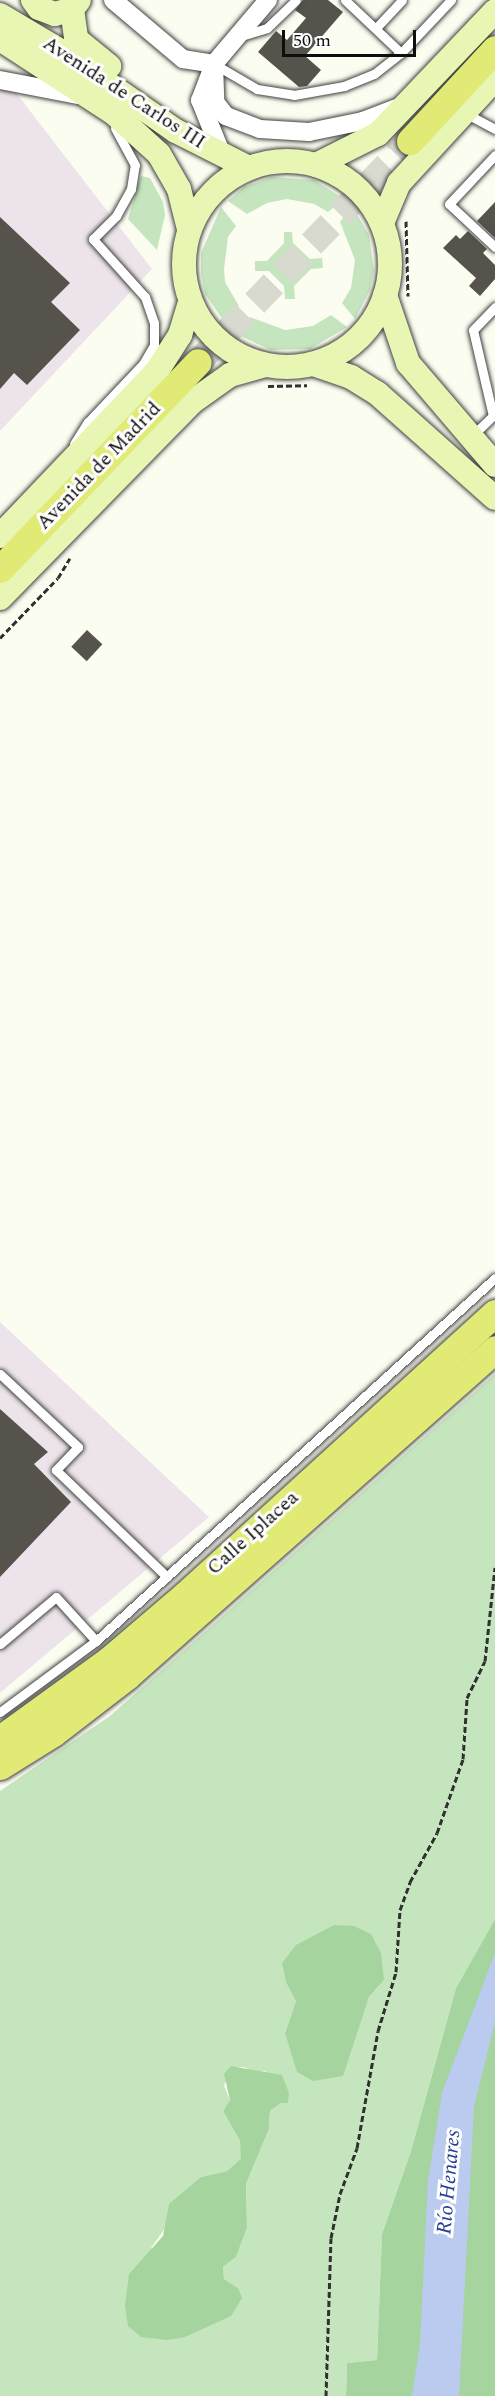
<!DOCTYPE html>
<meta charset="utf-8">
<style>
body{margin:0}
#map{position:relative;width:495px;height:2396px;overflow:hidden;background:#fcfdf1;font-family:Spectral,serif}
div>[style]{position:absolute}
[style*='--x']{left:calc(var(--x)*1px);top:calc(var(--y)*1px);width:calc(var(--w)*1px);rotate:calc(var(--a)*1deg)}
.industrial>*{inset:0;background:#ece4ea}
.green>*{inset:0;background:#c5e5be}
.forest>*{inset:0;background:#a5d49f}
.water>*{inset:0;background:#bbcbf0}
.building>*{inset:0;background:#56534c;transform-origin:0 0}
.primary-tunnel>*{height:27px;margin-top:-13.5px;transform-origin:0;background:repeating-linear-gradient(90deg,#d8d9cf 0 27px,transparent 0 41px)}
.path>*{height:3px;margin-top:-1.5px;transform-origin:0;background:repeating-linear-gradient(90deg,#303030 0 6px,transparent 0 9px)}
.roads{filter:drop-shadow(0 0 2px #414141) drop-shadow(0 0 2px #414141)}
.lane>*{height:9px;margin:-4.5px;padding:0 4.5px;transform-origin:4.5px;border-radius:4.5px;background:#fff}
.street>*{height:18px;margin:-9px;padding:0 9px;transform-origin:9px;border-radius:9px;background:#fff}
.secondary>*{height:24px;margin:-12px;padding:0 12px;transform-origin:12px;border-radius:12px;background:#e8f6b3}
.secondary>.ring{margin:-12px;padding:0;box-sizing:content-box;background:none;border:24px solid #e8f6b3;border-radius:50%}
.primary>*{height:27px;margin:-13.5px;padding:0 13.5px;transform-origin:13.5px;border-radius:13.5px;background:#e0ea75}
span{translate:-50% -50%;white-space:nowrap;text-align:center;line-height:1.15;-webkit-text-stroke:6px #fff;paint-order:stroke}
.street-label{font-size:20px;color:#0e0e0e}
.water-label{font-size:21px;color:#253e93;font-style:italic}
.scale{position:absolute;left:282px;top:30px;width:134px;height:27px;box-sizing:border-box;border:3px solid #0e0e0e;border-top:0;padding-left:8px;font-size:18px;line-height:21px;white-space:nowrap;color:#0e0e0e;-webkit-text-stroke:4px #fff;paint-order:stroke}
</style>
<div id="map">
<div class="industrial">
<div style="clip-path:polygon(0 72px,152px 269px,0 431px)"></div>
<div style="clip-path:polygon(0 1322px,209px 1517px,0 1693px)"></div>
</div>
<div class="green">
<div style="clip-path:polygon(141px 176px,150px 178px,163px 202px,165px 215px,157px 250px,128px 219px)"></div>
<div style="clip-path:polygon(272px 177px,314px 180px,344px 199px,328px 212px,314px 204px,287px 199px,267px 203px,247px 214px,228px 201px,244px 187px)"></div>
<div style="clip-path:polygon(352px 206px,369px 235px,374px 271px,370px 290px,355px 319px,342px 303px,351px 288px,355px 260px,340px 222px)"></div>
<div style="clip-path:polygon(221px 207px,236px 226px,228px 237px,224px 269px,225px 282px,239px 306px,226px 324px,205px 294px,201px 274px,201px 253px)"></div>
<div style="clip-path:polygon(284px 232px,292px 232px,293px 243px,310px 259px,322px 258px,323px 268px,311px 269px,294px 286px,295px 299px,285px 299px,284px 286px,269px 271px,255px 271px,255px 261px,267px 261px,284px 243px)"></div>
<div style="clip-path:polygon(331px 315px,347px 327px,310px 349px,271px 350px,232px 332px,250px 317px,285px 330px,313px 326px)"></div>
<div style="clip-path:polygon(evenodd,495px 1374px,495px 1919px,456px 1988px,411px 2151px,382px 2234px,377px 2360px,347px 2363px,346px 2396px,0 2396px,0 1791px,110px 1716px,495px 1374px,384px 1980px,369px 1997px,358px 2025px,285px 2033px,296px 2001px,384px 1980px,495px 1374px,231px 2067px,244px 2067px,256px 2073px,265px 2071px,281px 2103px,270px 2111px,269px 2129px,246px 2184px,247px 2228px,236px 2257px,223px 2267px,224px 2279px,238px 2288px,151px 2248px,201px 2177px,227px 2171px,242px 2159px,240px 2141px,223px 2111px,230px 2100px,224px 2086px,231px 2067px)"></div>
</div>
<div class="forest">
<div style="clip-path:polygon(495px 1919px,495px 2396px,346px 2396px,347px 2363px,377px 2360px,382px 2234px,411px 2151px,456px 1988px)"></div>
<div style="clip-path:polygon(334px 1925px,354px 1926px,371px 1934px,381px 1953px,384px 1980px,369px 1997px,343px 2076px,313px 2081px,297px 2072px,285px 2033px,296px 2001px,286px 1982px,282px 1963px,296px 1945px)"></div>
<div style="clip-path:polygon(231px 2066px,282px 2075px,289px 2093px,288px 2103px,281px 2103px,270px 2111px,269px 2129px,246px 2184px,247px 2228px,236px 2257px,223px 2267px,224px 2279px,238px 2288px,242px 2298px,231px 2316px,185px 2337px,167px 2340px,141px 2337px,128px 2326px,125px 2306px,129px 2274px,163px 2236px,169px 2204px,201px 2177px,227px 2171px,241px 2159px,240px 2141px,223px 2111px,230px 2100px,224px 2074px)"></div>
</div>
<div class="water">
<div style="clip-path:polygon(495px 1953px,495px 2022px,474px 2106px,459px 2396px,412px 2396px,420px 2344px,428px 2181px,442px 2093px)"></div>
</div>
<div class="building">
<div style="clip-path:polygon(303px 0,328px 0,343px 12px,305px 56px,321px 70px,307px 86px,299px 87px,258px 52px,276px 31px,287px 40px,306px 18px,295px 10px)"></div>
<div style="clip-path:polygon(495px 202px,495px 238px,477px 221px)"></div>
<div style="clip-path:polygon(0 217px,70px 283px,51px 302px,80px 330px,27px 385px,14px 373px,0 389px)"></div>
<div style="clip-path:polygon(468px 231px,487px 249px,483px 253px,495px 265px,495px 279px,480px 296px,469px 286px,476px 278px,443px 248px,456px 235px,460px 239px)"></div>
<div style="left:87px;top:630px;width:21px;height:23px;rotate:43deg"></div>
<div style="clip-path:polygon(0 1409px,48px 1452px,34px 1464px,71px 1502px,0 1577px)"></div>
</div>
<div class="primary-tunnel">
<div style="--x:198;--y:362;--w:306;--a:-46.2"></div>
</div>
<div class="path">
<div style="--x:406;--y:221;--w:75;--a:88.5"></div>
<div style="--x:268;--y:386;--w:39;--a:-1"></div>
<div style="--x:0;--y:638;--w:83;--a:-46"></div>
<div style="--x:58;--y:578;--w:23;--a:-59"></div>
<div style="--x:326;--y:2396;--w:158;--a:-88.2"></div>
<div style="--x:331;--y:2238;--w:45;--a:-78.4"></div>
<div style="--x:340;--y:2194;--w:49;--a:-69.7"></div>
<div style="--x:357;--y:2148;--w:119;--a:-79.8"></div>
<div style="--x:378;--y:2031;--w:62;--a:-73"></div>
<div style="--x:396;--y:1972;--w:62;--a:-86.3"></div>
<div style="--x:400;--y:1910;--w:30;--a:-70"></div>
<div style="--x:410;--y:1882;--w:56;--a:-61.1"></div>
<div style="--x:437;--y:1833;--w:78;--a:-70.6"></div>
<div style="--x:463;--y:1759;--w:61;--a:-86.2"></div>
<div style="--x:467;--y:1698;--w:41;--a:-64.1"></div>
<div style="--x:485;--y:1661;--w:94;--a:-83.9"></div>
</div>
<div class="roads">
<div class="lane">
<div style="--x:345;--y:0;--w:77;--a:43.4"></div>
<div style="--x:401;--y:53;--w:73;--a:-46.7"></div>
<div style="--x:376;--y:28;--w:38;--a:-47"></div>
<div style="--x:241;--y:36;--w:27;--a:-17"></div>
<div style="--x:267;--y:28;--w:40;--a:-44"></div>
<div style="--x:214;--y:64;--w:50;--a:30.2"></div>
<div style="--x:257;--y:89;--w:37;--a:9"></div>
<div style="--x:294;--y:95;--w:51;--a:-10.2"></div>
<div style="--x:344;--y:86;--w:32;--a:-22"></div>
<div style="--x:374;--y:74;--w:34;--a:-38"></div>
<div style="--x:465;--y:113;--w:34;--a:28"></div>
<div style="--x:495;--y:155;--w:67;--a:133.2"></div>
<div style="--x:449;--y:204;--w:63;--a:43.1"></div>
<div style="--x:473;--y:435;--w:28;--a:-44"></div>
<div style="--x:493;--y:416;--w:88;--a:-103.1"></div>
<div style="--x:473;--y:330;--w:32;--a:-46"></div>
<div style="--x:74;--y:444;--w:26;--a:-58"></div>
<div style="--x:88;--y:422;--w:80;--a:-46.5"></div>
<div style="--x:143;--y:364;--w:22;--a:-60"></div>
<div style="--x:154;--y:345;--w:22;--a:-90"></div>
<div style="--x:154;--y:323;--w:28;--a:-109"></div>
<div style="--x:145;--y:297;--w:78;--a:-131.9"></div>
<div style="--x:93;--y:239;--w:33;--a:-45"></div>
<div style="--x:116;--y:216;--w:31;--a:-61"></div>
<div style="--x:131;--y:189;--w:24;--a:-81"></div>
<div style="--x:135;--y:165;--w:42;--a:-118.4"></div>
<div style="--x:0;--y:1374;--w:107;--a:43.1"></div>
<div style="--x:78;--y:1447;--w:32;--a:134"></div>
<div style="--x:56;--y:1470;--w:154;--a:43.9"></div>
<div style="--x:0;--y:1644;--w:73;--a:-40"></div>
<div style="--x:56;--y:1597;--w:59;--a:47.7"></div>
<div style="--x:0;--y:1712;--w:119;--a:-36.5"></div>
<div style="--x:96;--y:1641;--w:539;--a:-42.3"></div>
</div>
<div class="street">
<div style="--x:113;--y:0;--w:92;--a:40.1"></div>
<div style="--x:183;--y:59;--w:31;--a:9"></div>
<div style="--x:214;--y:64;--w:39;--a:111"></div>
<div style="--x:200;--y:100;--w:59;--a:68.2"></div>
<div style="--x:268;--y:0;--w:84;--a:130.2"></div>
<div style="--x:214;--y:64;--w:38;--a:88"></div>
<div style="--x:215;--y:102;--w:18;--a:52"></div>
<div style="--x:226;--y:116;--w:36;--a:21"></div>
<div style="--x:260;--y:129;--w:49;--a:3.5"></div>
<div style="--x:309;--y:132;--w:55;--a:-11.5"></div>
<div style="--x:363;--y:121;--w:42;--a:-21"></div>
<div style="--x:0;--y:80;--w:79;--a:10.9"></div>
</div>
<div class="secondary">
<div style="--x:33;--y:0;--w:10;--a:53"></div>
<div style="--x:39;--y:8;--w:17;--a:21"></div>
<div style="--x:55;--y:14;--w:18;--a:-16"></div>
<div style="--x:72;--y:9;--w:11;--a:-52"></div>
<div style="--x:72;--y:9;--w:30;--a:82"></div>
<div style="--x:76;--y:39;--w:43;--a:39.3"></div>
<div style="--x:0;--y:15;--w:74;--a:30.7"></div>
<div style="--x:64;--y:53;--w:136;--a:34.9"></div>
<div style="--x:176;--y:131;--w:82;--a:26.9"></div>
<div style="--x:0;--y:39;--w:137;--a:33.1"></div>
<div style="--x:115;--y:114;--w:59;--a:42.3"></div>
<div style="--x:159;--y:154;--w:40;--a:60.3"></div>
<div style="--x:179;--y:189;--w:41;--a:76"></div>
<div class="ring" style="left:184px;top:161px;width:182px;height:182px"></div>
<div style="--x:316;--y:165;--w:69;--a:-26.6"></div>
<div style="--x:378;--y:134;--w:170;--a:-46.4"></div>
<div style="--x:382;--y:223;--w:43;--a:-67"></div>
<div style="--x:399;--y:183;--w:142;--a:-47.3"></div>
<div style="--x:385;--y:295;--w:72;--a:71.3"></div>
<div style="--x:408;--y:363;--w:134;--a:49.5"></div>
<div style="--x:313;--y:364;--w:40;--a:18.9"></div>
<div style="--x:351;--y:377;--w:31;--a:32"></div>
<div style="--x:377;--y:393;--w:158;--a:41.7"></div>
<div style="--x:0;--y:536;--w:228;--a:-46.4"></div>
<div style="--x:157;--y:371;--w:43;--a:-57.4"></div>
<div style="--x:180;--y:335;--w:34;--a:-73"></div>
<div style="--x:0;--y:598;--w:274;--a:-45.6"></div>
<div style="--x:192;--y:402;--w:47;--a:-35.4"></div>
<div style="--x:230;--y:375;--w:35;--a:-16"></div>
</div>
<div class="primary">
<div style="--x:410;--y:141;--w:125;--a:-47.3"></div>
<div style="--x:0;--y:569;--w:286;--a:-46.3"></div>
<div style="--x:0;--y:1739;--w:136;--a:-36"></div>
<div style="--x:110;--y:1659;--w:99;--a:-40.5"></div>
<div style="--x:185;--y:1595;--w:419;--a:-42.3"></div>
<div style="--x:0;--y:1766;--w:62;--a:-31.9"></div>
<div style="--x:53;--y:1733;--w:93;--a:-37.6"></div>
<div style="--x:127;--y:1676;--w:492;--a:-41.6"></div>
</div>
</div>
<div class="street-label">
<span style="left:124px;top:93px;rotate:33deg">Avenida de Carlos III</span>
<span style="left:99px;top:466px;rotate:-46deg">Avenida de Madrid</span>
<span style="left:253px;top:1533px;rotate:-42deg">Calle Iplacea</span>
</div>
<div class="water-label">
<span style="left:449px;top:2182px;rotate:-85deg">Río Henares</span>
</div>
<div class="scale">50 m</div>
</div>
